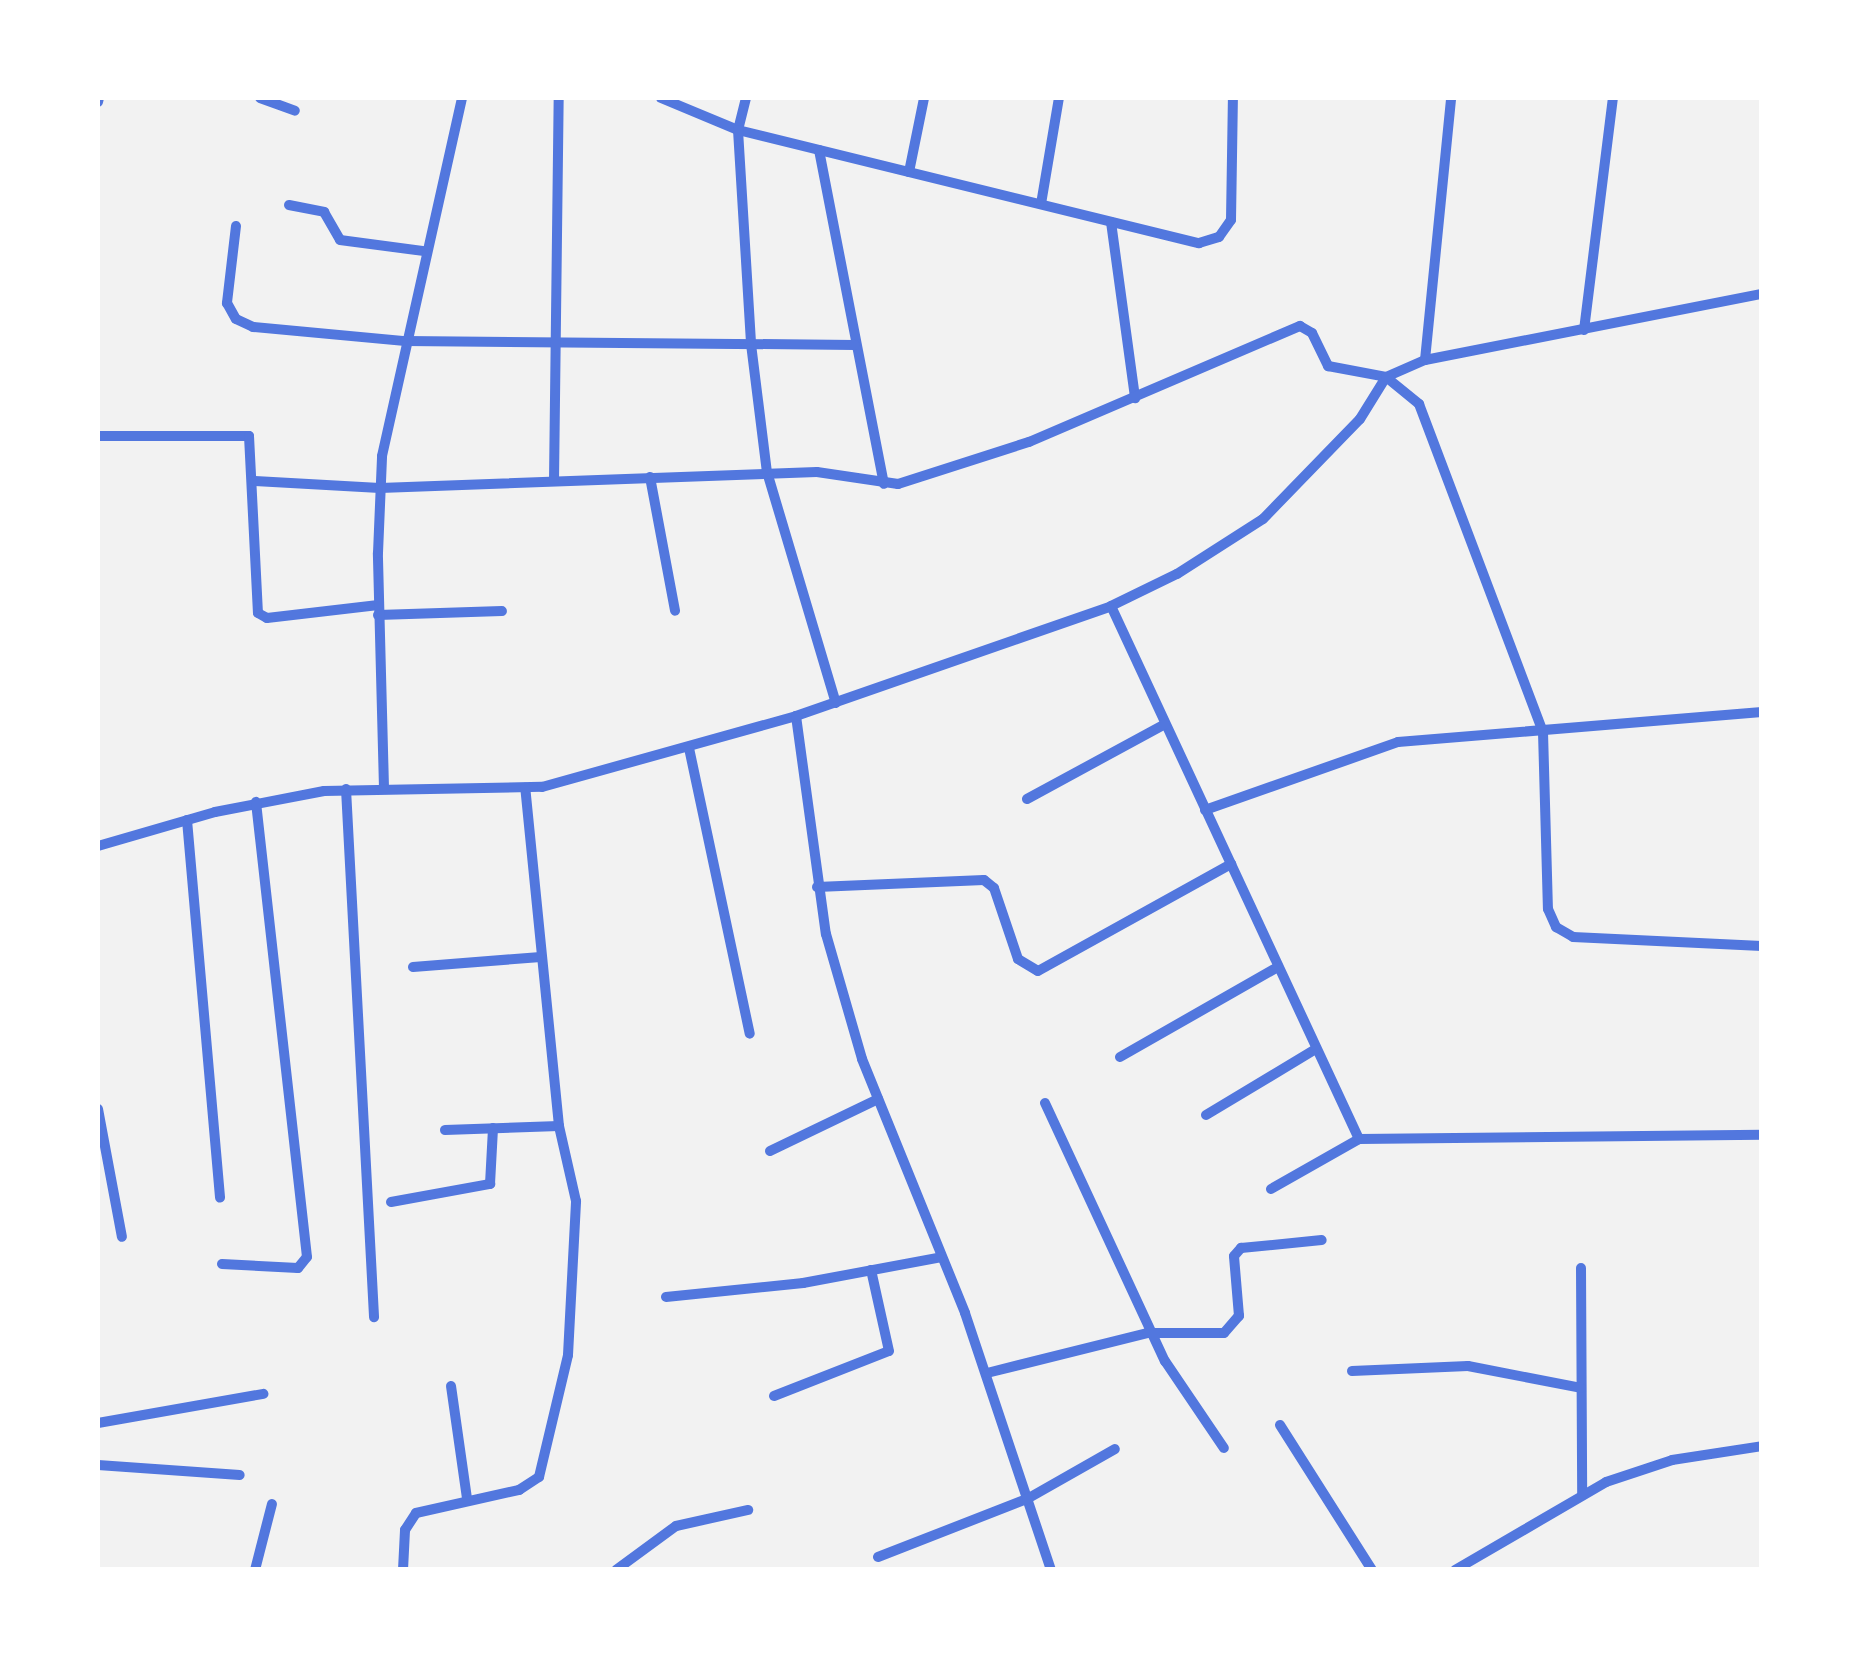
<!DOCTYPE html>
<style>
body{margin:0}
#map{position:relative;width:1859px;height:1667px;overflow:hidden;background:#f2f2f2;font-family:Commissioner,sans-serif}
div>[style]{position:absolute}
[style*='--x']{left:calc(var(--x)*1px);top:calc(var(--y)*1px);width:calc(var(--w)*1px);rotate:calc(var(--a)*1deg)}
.minor>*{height:10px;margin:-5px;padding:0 5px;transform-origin:5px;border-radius:5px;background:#5277de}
span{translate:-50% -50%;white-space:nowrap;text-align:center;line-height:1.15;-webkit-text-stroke:8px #fff;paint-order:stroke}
.frame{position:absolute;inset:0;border:100px solid #fff;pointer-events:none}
</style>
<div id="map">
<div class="minor">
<div style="--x:260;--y:98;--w:37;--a:20"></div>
<div style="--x:661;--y:98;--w:83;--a:22.6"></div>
<div style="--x:738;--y:130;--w:475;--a:13.8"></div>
<div style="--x:1199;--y:243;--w:21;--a:-17"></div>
<div style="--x:1219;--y:237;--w:21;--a:-55"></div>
<div style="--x:1231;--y:220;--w:122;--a:-89.1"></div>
<div style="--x:746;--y:98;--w:33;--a:104"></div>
<div style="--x:738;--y:130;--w:214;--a:86.5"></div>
<div style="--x:751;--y:344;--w:129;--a:82.9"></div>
<div style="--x:767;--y:472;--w:241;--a:73.4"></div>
<div style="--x:98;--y:102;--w:4;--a:-76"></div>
<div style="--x:819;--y:150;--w:340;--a:79"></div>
<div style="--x:909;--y:172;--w:76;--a:-78.5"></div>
<div style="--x:1041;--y:204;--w:108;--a:-80.4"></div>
<div style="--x:289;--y:205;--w:36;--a:11"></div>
<div style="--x:324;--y:212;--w:32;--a:60"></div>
<div style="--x:340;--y:240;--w:85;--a:7.5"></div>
<div style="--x:1111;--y:222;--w:178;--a:82.2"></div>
<div style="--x:236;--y:226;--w:78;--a:96.7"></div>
<div style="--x:227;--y:303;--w:18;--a:61"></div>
<div style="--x:236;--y:319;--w:19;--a:25"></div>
<div style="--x:253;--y:327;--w:153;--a:5.3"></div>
<div style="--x:405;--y:341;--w:450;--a:0.5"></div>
<div style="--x:1584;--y:330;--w:234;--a:-82.9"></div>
<div style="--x:1425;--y:360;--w:263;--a:-84.3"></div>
<div style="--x:98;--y:436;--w:151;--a:0"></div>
<div style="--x:249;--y:436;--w:177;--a:87.1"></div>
<div style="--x:258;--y:613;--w:10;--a:29"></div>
<div style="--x:267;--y:618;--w:112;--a:-6.7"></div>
<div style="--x:650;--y:477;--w:136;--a:79.4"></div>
<div style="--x:255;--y:481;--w:125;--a:3.2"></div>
<div style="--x:380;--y:488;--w:437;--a:-2.1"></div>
<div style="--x:817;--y:472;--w:82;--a:8.4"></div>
<div style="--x:898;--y:484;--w:138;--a:-17.8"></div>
<div style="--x:1029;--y:442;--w:295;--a:-23.2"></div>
<div style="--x:1300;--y:326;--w:14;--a:30"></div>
<div style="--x:1312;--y:333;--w:37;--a:64"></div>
<div style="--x:1328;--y:366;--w:59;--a:10.7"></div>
<div style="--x:1386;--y:377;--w:43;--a:39.3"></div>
<div style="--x:1419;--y:404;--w:351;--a:69.3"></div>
<div style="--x:1543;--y:732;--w:177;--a:88.4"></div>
<div style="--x:1548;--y:909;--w:20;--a:66"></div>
<div style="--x:1556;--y:927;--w:20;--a:30"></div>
<div style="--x:1573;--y:937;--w:189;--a:2.7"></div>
<div style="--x:554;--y:481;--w:383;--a:-89.3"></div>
<div style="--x:1111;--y:606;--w:588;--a:65.05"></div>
<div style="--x:378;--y:615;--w:124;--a:-1.8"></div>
<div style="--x:796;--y:716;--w:220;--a:82.2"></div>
<div style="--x:826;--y:934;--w:130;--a:73.9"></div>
<div style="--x:862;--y:1059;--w:274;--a:67.9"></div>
<div style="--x:965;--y:1313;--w:271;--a:71.5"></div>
<div style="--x:689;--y:748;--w:292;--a:78"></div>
<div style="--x:384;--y:788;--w:235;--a:-91.5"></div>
<div style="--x:378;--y:553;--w:97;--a:-87.6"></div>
<div style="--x:382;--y:456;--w:367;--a:-77.4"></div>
<div style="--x:346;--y:789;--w:529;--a:86.96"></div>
<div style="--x:1027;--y:799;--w:157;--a:-28.5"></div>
<div style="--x:1205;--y:810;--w:205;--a:-19.4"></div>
<div style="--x:1398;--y:742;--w:365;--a:-4.7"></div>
<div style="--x:187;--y:820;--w:379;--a:85"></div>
<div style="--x:98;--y:846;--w:122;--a:-16.2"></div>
<div style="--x:215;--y:812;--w:111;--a:-10.9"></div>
<div style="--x:324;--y:791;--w:218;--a:-1.1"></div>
<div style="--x:542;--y:787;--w:264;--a:-15.6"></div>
<div style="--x:796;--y:716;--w:334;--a:-19.2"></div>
<div style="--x:1111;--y:606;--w:73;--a:-25.9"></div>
<div style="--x:1177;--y:574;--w:102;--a:-32.6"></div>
<div style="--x:1263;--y:519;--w:139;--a:-45.9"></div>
<div style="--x:1360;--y:419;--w:49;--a:-58.2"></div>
<div style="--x:1386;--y:377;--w:43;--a:-23.6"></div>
<div style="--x:1425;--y:360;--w:343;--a:-11.1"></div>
<div style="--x:817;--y:887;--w:167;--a:-2.4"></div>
<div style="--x:984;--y:880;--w:13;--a:39"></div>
<div style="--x:994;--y:888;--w:75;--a:71.3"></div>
<div style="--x:1018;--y:959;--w:23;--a:31"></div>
<div style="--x:1038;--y:971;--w:221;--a:-29"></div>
<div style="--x:413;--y:967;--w:128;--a:-4.5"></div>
<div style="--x:1120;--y:1057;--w:182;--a:-29.7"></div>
<div style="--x:1045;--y:1103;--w:285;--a:65.1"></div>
<div style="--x:1165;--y:1361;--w:105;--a:55.9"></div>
<div style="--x:98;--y:1109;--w:130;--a:79.4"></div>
<div style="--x:1206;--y:1115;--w:128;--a:-31"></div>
<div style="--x:445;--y:1130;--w:114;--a:-2"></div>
<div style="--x:770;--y:1151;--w:120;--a:-25.7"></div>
<div style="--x:1271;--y:1189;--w:101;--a:-29.6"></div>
<div style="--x:1359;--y:1139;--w:403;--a:-0.6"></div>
<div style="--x:391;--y:1202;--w:101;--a:-10.3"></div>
<div style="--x:490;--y:1184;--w:56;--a:-86.9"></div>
<div style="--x:222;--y:1264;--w:76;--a:3"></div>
<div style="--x:298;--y:1268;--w:14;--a:-51"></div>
<div style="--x:307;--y:1257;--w:458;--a:-96.4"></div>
<div style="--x:1581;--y:1268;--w:226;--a:89.7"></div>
<div style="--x:666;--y:1297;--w:138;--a:-5.8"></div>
<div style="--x:803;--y:1283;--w:141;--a:-10.6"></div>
<div style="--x:1352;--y:1371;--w:116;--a:-2.5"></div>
<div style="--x:1468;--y:1366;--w:115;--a:11"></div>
<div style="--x:987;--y:1373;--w:165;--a:-14"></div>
<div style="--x:1147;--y:1333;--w:77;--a:0"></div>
<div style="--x:1224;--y:1333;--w:23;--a:-49"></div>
<div style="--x:1239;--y:1316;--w:60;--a:-94.8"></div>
<div style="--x:1234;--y:1256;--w:11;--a:-49"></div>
<div style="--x:1241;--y:1248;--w:81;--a:-5.6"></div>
<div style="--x:451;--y:1386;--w:114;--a:81.9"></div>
<div style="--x:774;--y:1396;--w:123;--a:-21.4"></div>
<div style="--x:889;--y:1351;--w:83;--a:-102.5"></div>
<div style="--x:98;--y:1423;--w:168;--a:-10"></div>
<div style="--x:1280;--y:1425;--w:172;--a:57.6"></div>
<div style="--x:98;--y:1465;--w:142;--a:4"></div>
<div style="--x:878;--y:1557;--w:160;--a:-21.3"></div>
<div style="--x:1027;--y:1499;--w:101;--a:-29.6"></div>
<div style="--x:255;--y:1570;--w:68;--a:-75.6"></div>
<div style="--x:403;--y:1570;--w:40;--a:-87.1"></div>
<div style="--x:405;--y:1530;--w:20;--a:-57"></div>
<div style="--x:416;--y:1513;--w:106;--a:-12.6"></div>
<div style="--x:519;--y:1490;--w:24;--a:-33"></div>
<div style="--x:539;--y:1477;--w:125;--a:-76.6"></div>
<div style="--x:568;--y:1355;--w:154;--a:-87"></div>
<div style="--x:576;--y:1201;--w:77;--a:-102.8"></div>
<div style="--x:559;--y:1126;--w:340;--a:-95.7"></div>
<div style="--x:616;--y:1570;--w:74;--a:-36.3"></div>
<div style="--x:676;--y:1526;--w:74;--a:-12.5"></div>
<div style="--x:1455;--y:1570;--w:175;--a:-30.2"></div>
<div style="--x:1606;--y:1482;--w:70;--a:-18.4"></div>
<div style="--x:1672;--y:1460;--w:91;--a:-8.8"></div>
</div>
<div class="frame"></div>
</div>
